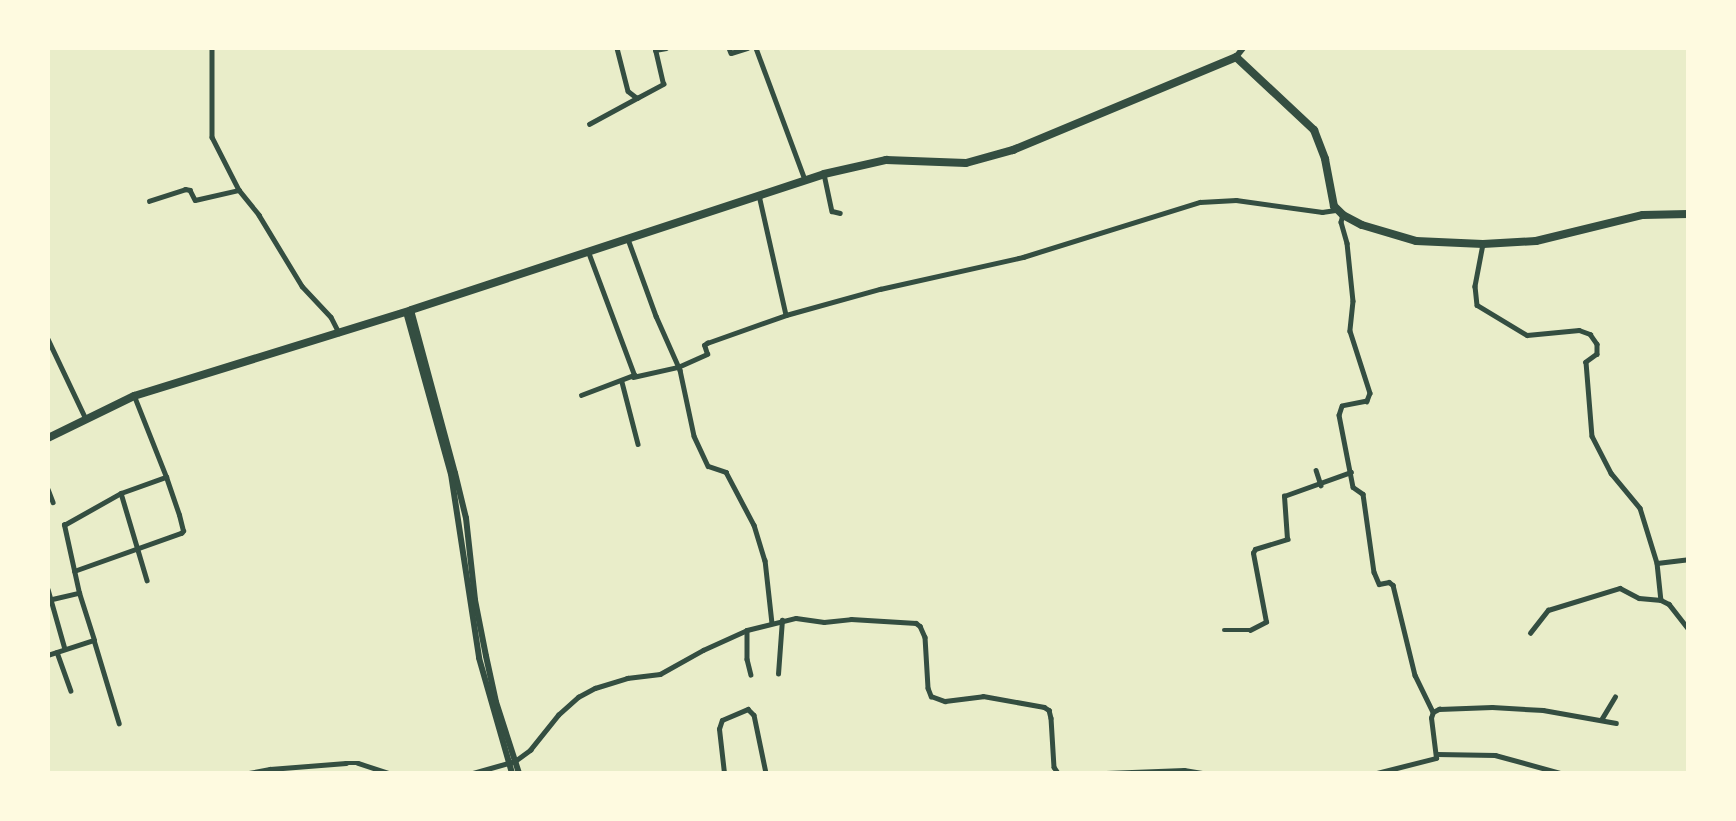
<!DOCTYPE html>
<style>
body{margin:0}
#map{position:relative;width:1736px;height:821px;overflow:hidden;background:#e9edc9;font-family:Spectral,serif}
div>[style]{position:absolute}
[style*='--x']{left:calc(var(--x)*1px);top:calc(var(--y)*1px);width:calc(var(--w)*1px);rotate:calc(var(--a)*1deg)}
.minor>*{height:4.5px;margin:-2.25px;padding:0 2.25px;transform-origin:2.25px;border-radius:2.25px;background:#344e41}
.tertiary>*{height:6px;margin:-3px;padding:0 3px;transform-origin:3px;border-radius:3px;background:#344e41}
.primary>*{height:8px;margin:-4px;padding:0 4px;transform-origin:4px;border-radius:4px;background:#344e41}
span{translate:-50% -50%;white-space:nowrap;text-align:center;line-height:1.15;-webkit-text-stroke:5px #fefae0;paint-order:stroke}
.frame{position:absolute;inset:0;border:50px solid #fefae0;pointer-events:none}
</style>
<div id="map">
<div class="minor">
<div style="--x:212;--y:48;--w:89;--a:90"></div>
<div style="--x:212;--y:137;--w:59;--a:63"></div>
<div style="--x:239;--y:190;--w:32;--a:51"></div>
<div style="--x:259;--y:215;--w:83;--a:58.8"></div>
<div style="--x:302;--y:286;--w:42;--a:46.9"></div>
<div style="--x:331;--y:317;--w:18;--a:63"></div>
<div style="--x:617;--y:48;--w:44;--a:75.7"></div>
<div style="--x:628;--y:91;--w:11;--a:38"></div>
<div style="--x:637;--y:98;--w:30;--a:-28"></div>
<div style="--x:663;--y:84;--w:35;--a:-103"></div>
<div style="--x:655;--y:50;--w:11;--a:-10"></div>
<div style="--x:729;--y:48;--w:5;--a:68"></div>
<div style="--x:731;--y:53;--w:17;--a:-17"></div>
<div style="--x:756;--y:48;--w:141;--a:69.6"></div>
<div style="--x:589;--y:124;--w:55;--a:-28.4"></div>
<div style="--x:824;--y:174;--w:38;--a:78"></div>
<div style="--x:832;--y:211;--w:8;--a:14"></div>
<div style="--x:759;--y:195;--w:123;--a:77.3"></div>
<div style="--x:149;--y:201;--w:38;--a:-18"></div>
<div style="--x:185;--y:189;--w:5;--a:11"></div>
<div style="--x:190;--y:190;--w:11;--a:63"></div>
<div style="--x:195;--y:200;--w:45;--a:-12.8"></div>
<div style="--x:1343;--y:215;--w:7;--a:106"></div>
<div style="--x:1341;--y:222;--w:22;--a:74"></div>
<div style="--x:1347;--y:243;--w:58;--a:84.1"></div>
<div style="--x:1353;--y:301;--w:30;--a:96"></div>
<div style="--x:1350;--y:331;--w:65;--a:72.1"></div>
<div style="--x:1370;--y:393;--w:9;--a:111"></div>
<div style="--x:1367;--y:401;--w:25;--a:169"></div>
<div style="--x:1342;--y:406;--w:9;--a:108"></div>
<div style="--x:1339;--y:415;--w:73;--a:79"></div>
<div style="--x:1353;--y:487;--w:12;--a:35"></div>
<div style="--x:1363;--y:494;--w:79;--a:82"></div>
<div style="--x:1374;--y:572;--w:13;--a:67"></div>
<div style="--x:1379;--y:584;--w:10;--a:-11"></div>
<div style="--x:1389;--y:582;--w:5;--a:37"></div>
<div style="--x:1393;--y:585;--w:93;--a:76.3"></div>
<div style="--x:1415;--y:675;--w:41;--a:64.1"></div>
<div style="--x:628;--y:239;--w:82;--a:70"></div>
<div style="--x:656;--y:316;--w:59;--a:66"></div>
<div style="--x:680;--y:370;--w:67;--a:78"></div>
<div style="--x:694;--y:436;--w:33;--a:65"></div>
<div style="--x:708;--y:466;--w:19;--a:18"></div>
<div style="--x:726;--y:472;--w:60;--a:62.2"></div>
<div style="--x:754;--y:525;--w:37;--a:73"></div>
<div style="--x:765;--y:560;--w:63;--a:83.7"></div>
<div style="--x:1483;--y:244;--w:43;--a:100.8"></div>
<div style="--x:1475;--y:286;--w:19;--a:84"></div>
<div style="--x:1477;--y:305;--w:58;--a:31"></div>
<div style="--x:1527;--y:335;--w:52;--a:-5.5"></div>
<div style="--x:1579;--y:330;--w:12;--a:20"></div>
<div style="--x:1590;--y:334;--w:12;--a:55"></div>
<div style="--x:1597;--y:344;--w:10;--a:90"></div>
<div style="--x:1597;--y:354;--w:14;--a:144"></div>
<div style="--x:1586;--y:362;--w:74;--a:85.4"></div>
<div style="--x:1592;--y:436;--w:42;--a:62.8"></div>
<div style="--x:1611;--y:473;--w:45;--a:50.4"></div>
<div style="--x:1640;--y:508;--w:58;--a:72.8"></div>
<div style="--x:1657;--y:563;--w:37;--a:84"></div>
<div style="--x:48;--y:339;--w:89;--a:64.6"></div>
<div style="--x:633;--y:377;--w:46;--a:-12.5"></div>
<div style="--x:678;--y:367;--w:32;--a:-24"></div>
<div style="--x:707;--y:354;--w:9;--a:-108"></div>
<div style="--x:704;--y:345;--w:4;--a:-34"></div>
<div style="--x:707;--y:343;--w:84;--a:-19.5"></div>
<div style="--x:786;--y:315;--w:98;--a:-15.5"></div>
<div style="--x:880;--y:289;--w:147;--a:-12.6"></div>
<div style="--x:1023;--y:257;--w:185;--a:-17.3"></div>
<div style="--x:1200;--y:202;--w:36;--a:-3"></div>
<div style="--x:1236;--y:200;--w:87;--a:7.9"></div>
<div style="--x:1322;--y:212;--w:15;--a:-8"></div>
<div style="--x:622;--y:382;--w:64;--a:75.5"></div>
<div style="--x:581;--y:395;--w:57;--a:-20.7"></div>
<div style="--x:634;--y:375;--w:131;--a:-110.5"></div>
<div style="--x:1316;--y:470;--w:16;--a:72"></div>
<div style="--x:48;--y:489;--w:14;--a:69"></div>
<div style="--x:121;--y:493;--w:91;--a:73.4"></div>
<div style="--x:1657;--y:563;--w:31;--a:-7"></div>
<div style="--x:74;--y:571;--w:114;--a:-19.6"></div>
<div style="--x:181;--y:533;--w:3;--a:-45"></div>
<div style="--x:183;--y:531;--w:16;--a:-104"></div>
<div style="--x:179;--y:515;--w:40;--a:-108.9"></div>
<div style="--x:48;--y:589;--w:62;--a:74.2"></div>
<div style="--x:48;--y:600;--w:32;--a:-13"></div>
<div style="--x:747;--y:630;--w:29;--a:90"></div>
<div style="--x:747;--y:659;--w:16;--a:76"></div>
<div style="--x:1224;--y:630;--w:26;--a:0"></div>
<div style="--x:1250;--y:630;--w:18;--a:-27"></div>
<div style="--x:1266;--y:622;--w:70;--a:-100.7"></div>
<div style="--x:1253;--y:553;--w:4;--a:-63"></div>
<div style="--x:1255;--y:549;--w:34;--a:-17"></div>
<div style="--x:1287;--y:539;--w:43;--a:-94"></div>
<div style="--x:1284;--y:496;--w:71;--a:-19.7"></div>
<div style="--x:1530;--y:633;--w:29;--a:-52"></div>
<div style="--x:1548;--y:610;--w:75;--a:-17"></div>
<div style="--x:1620;--y:588;--w:21;--a:28"></div>
<div style="--x:1639;--y:598;--w:22;--a:5"></div>
<div style="--x:1661;--y:600;--w:9;--a:27"></div>
<div style="--x:1669;--y:604;--w:31;--a:52"></div>
<div style="--x:94;--y:640;--w:87;--a:73.2"></div>
<div style="--x:57;--y:652;--w:41;--a:70.3"></div>
<div style="--x:48;--y:655;--w:48;--a:-18.1"></div>
<div style="--x:94;--y:640;--w:49;--a:-107.7"></div>
<div style="--x:79;--y:593;--w:70;--a:-102.4"></div>
<div style="--x:64;--y:525;--w:65;--a:-29.3"></div>
<div style="--x:121;--y:493;--w:48;--a:-19.6"></div>
<div style="--x:166;--y:477;--w:87;--a:-111.6"></div>
<div style="--x:778;--y:674;--w:54;--a:-85.8"></div>
<div style="--x:1601;--y:720;--w:27;--a:-59"></div>
<div style="--x:1437;--y:754;--w:58;--a:1"></div>
<div style="--x:1495;--y:755;--w:68;--a:15.3"></div>
<div style="--x:249;--y:773;--w:21;--a:-11"></div>
<div style="--x:270;--y:769;--w:76;--a:-4.5"></div>
<div style="--x:346;--y:763;--w:12;--a:0"></div>
<div style="--x:358;--y:763;--w:33;--a:18"></div>
<div style="--x:473;--y:773;--w:44;--a:-15.9"></div>
<div style="--x:515;--y:761;--w:19;--a:-36"></div>
<div style="--x:530;--y:750;--w:45;--a:-51.3"></div>
<div style="--x:558;--y:715;--w:27;--a:-42"></div>
<div style="--x:578;--y:697;--w:19;--a:-28"></div>
<div style="--x:595;--y:688;--w:34;--a:-17"></div>
<div style="--x:627;--y:678;--w:33;--a:-7"></div>
<div style="--x:660;--y:674;--w:49;--a:-29.2"></div>
<div style="--x:703;--y:650;--w:48;--a:-24.4"></div>
<div style="--x:747;--y:630;--w:50;--a:-13.8"></div>
<div style="--x:796;--y:618;--w:28;--a:8"></div>
<div style="--x:824;--y:622;--w:27;--a:-6"></div>
<div style="--x:851;--y:619;--w:65;--a:3.5"></div>
<div style="--x:916;--y:623;--w:5;--a:37"></div>
<div style="--x:920;--y:626;--w:12;--a:66"></div>
<div style="--x:925;--y:637;--w:51;--a:86.6"></div>
<div style="--x:928;--y:688;--w:9;--a:69"></div>
<div style="--x:931;--y:696;--w:15;--a:20"></div>
<div style="--x:945;--y:701;--w:38;--a:-7"></div>
<div style="--x:983;--y:696;--w:62;--a:10.2"></div>
<div style="--x:1044;--y:707;--w:6;--a:31"></div>
<div style="--x:1049;--y:710;--w:8;--a:76"></div>
<div style="--x:1051;--y:718;--w:49;--a:86.5"></div>
<div style="--x:1054;--y:767;--w:7;--a:56"></div>
<div style="--x:724;--y:773;--w:44;--a:-96.5"></div>
<div style="--x:719;--y:729;--w:9;--a:-72"></div>
<div style="--x:722;--y:720;--w:28;--a:-23"></div>
<div style="--x:748;--y:709;--w:8;--a:45"></div>
<div style="--x:754;--y:715;--w:59;--a:78.3"></div>
<div style="--x:1106;--y:773;--w:78;--a:-2.2"></div>
<div style="--x:1184;--y:770;--w:18;--a:9"></div>
<div style="--x:1377;--y:773;--w:61;--a:-14.3"></div>
<div style="--x:1436;--y:758;--w:40;--a:-97.1"></div>
<div style="--x:1431;--y:718;--w:6;--a:-72"></div>
<div style="--x:1433;--y:712;--w:7;--a:-27"></div>
<div style="--x:1439;--y:709;--w:53;--a:-2.2"></div>
<div style="--x:1492;--y:707;--w:51;--a:3.4"></div>
<div style="--x:1543;--y:710;--w:74;--a:10.1"></div>
</div>
<div class="tertiary">
<div style="--x:1236;--y:57;--w:11;--a:-52"></div>
<div style="--x:411;--y:310;--w:169;--a:74.9"></div>
<div style="--x:455;--y:473;--w:46;--a:76.3"></div>
<div style="--x:466;--y:518;--w:82;--a:83.7"></div>
<div style="--x:475;--y:600;--w:57;--a:78.9"></div>
<div style="--x:486;--y:656;--w:47;--a:77.7"></div>
<div style="--x:496;--y:702;--w:75;--a:72.1"></div>
<div style="--x:406;--y:312;--w:168;--a:74.5"></div>
<div style="--x:451;--y:474;--w:186;--a:81.3"></div>
<div style="--x:479;--y:658;--w:120;--a:74"></div>
</div>
<div class="primary">
<div style="--x:48;--y:438;--w:96;--a:-26"></div>
<div style="--x:134;--y:396;--w:290;--a:-17.2"></div>
<div style="--x:411;--y:310;--w:435;--a:-18.2"></div>
<div style="--x:824;--y:174;--w:64;--a:-12.7"></div>
<div style="--x:886;--y:160;--w:80;--a:2.1"></div>
<div style="--x:966;--y:163;--w:49;--a:-15.5"></div>
<div style="--x:1013;--y:150;--w:242;--a:-22.6"></div>
<div style="--x:1236;--y:57;--w:107;--a:43.1"></div>
<div style="--x:1314;--y:130;--w:31;--a:69"></div>
<div style="--x:1325;--y:159;--w:48;--a:79.2"></div>
<div style="--x:1334;--y:206;--w:13;--a:45"></div>
<div style="--x:1343;--y:215;--w:21;--a:28"></div>
<div style="--x:1362;--y:225;--w:56;--a:16.5"></div>
<div style="--x:1416;--y:241;--w:67;--a:2.6"></div>
<div style="--x:1483;--y:244;--w:53;--a:-3.2"></div>
<div style="--x:1536;--y:241;--w:110;--a:-13.7"></div>
<div style="--x:1643;--y:215;--w:45;--a:-1.3"></div>
</div>
<div class="frame"></div>
</div>
